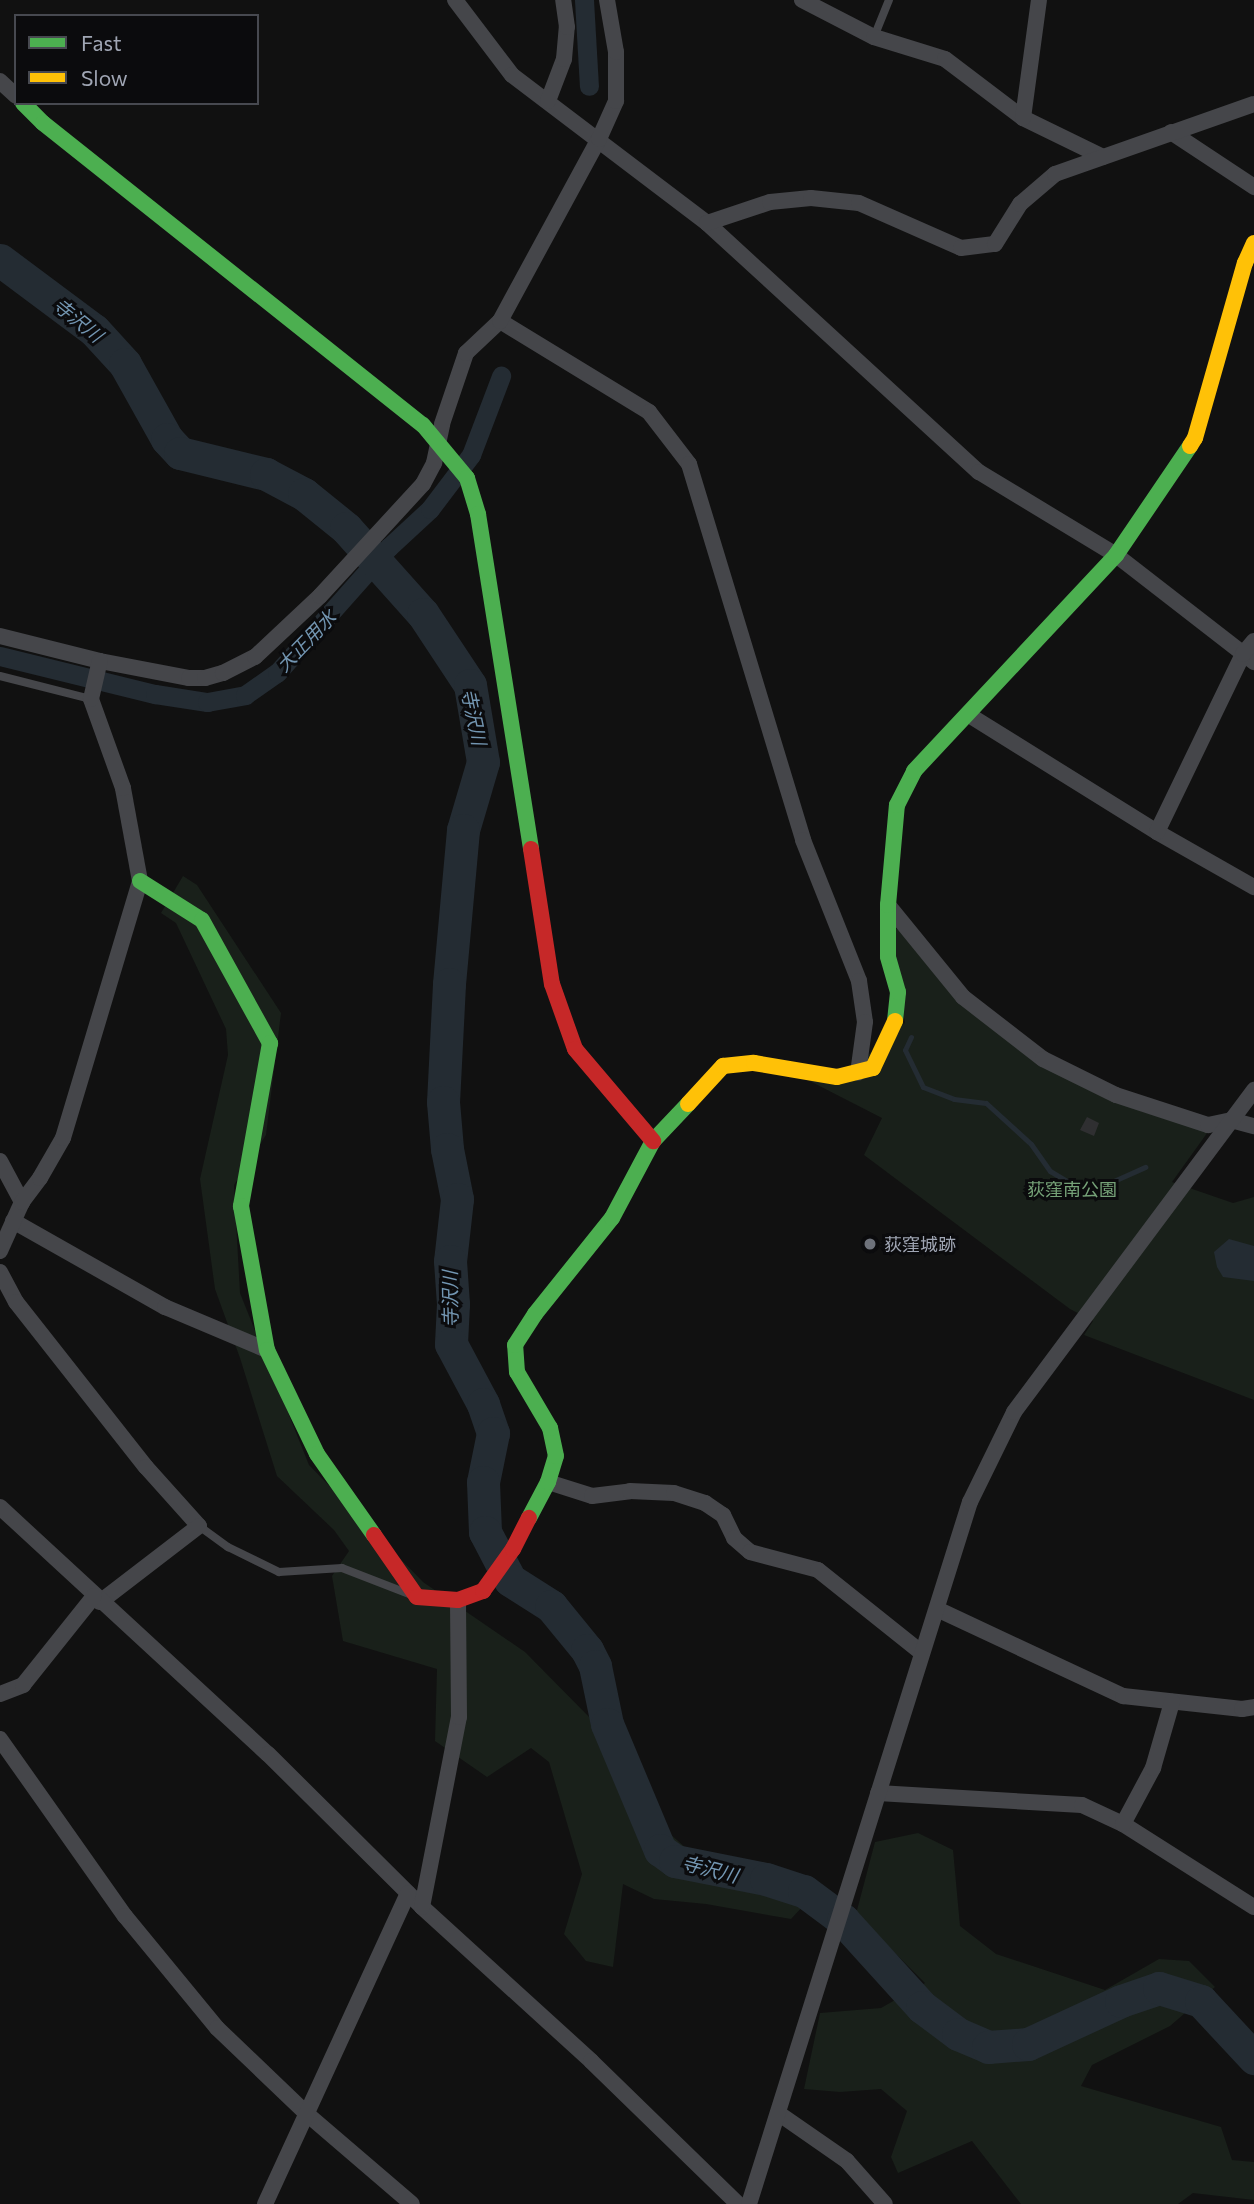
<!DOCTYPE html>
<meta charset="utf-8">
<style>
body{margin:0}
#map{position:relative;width:1254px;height:2204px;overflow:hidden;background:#111;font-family:Commissioner,"Noto Sans JP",sans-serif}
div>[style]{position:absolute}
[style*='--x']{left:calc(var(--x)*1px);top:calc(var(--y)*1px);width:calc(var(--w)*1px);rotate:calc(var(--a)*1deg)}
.green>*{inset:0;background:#19201a}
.water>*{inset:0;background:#242c33}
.stream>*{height:5px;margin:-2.5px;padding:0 2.5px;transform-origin:2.5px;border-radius:2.5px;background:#242c33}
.canal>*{height:19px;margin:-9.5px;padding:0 9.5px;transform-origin:9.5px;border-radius:9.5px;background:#242c33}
.river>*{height:33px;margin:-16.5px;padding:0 16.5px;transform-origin:16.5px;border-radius:16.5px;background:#242c33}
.building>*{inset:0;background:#2f2f31}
.lane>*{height:8px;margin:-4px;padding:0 4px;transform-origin:4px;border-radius:4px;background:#45464a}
.street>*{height:16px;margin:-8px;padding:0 8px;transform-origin:8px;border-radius:8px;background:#45464a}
.fast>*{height:16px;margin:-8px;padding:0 8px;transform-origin:8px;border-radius:8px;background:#4caf50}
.slow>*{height:16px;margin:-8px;padding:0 8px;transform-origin:8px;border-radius:8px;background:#ffc107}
.jam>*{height:16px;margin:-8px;padding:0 8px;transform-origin:8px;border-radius:8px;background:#c62828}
.dots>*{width:19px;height:19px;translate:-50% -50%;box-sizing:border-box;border:4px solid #0b0b0d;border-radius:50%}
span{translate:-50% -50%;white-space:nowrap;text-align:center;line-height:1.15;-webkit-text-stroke:6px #0b0b0d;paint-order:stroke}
.park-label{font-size:18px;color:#75a177}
.poi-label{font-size:18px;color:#a0a6b4}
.left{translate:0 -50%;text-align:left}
.water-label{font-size:19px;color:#7396b2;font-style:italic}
.legend{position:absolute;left:14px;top:14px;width:245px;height:91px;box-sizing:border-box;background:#0b0b0d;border:2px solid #474950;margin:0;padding:9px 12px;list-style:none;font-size:21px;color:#a0a6b4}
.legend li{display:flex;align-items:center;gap:14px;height:35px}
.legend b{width:35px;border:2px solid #474950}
</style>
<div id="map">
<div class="green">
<div style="clip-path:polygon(183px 876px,197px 885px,281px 1013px,266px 1135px,234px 1185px,240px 1293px,309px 1465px,423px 1582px,525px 1652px,597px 1725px,652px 1818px,695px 1856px,760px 1870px,805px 1904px,791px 1919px,706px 1904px,654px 1899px,623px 1884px,613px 1967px,586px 1961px,564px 1934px,582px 1874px,549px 1762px,531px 1748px,487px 1777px,435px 1741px,437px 1669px,343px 1641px,332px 1576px,349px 1551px,334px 1530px,277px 1476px,240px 1358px,215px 1289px,200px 1179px,228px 1055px,226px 1029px,176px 923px,161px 913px)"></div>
<div style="clip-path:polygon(901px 928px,962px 1004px,1089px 1090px,1143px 1112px,1210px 1129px,1172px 1182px,1233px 1203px,1254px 1197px,1254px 1400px,1084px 1335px,1093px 1321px,1070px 1309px,864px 1155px,882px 1118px,800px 1076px,837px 1082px,905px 1023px,893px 955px,896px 929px)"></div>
<div style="clip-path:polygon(918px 1833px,953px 1850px,960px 1926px,996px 1954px,1105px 1990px,1159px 1959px,1189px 1961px,1215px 1987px,1170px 2026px,1092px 2065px,1081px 2086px,1221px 2127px,1232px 2160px,1254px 2162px,1254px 2200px,1193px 2193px,1178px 2204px,1021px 2204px,972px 2141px,898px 2173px,891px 2157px,907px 2111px,881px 2089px,840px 2092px,804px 2089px,820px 2013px,881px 2008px,925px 1983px,856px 1914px,875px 1842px)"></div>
</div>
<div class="water">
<div style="clip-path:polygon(1229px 1239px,1254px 1246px,1254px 1281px,1223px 1277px,1217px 1267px,1214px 1252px)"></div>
</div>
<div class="stream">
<div style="--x:911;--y:1037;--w:14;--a:115"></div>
<div style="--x:905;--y:1050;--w:41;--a:64.1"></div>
<div style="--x:923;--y:1087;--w:33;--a:21"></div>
<div style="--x:954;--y:1099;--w:32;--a:7"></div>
<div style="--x:986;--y:1103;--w:61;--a:42.3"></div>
<div style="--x:1031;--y:1144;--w:33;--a:55"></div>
<div style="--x:1050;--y:1171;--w:31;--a:31"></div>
<div style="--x:1077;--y:1187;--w:30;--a:-6"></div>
<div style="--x:1107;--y:1184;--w:42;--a:-24.1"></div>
</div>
<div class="canal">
<div style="--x:584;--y:0;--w:86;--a:86.7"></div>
<div style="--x:0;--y:656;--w:160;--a:13.8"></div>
<div style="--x:155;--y:694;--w:53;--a:8.7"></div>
<div style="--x:207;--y:702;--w:39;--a:-10"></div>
<div style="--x:245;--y:695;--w:39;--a:-35"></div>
<div style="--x:277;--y:673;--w:169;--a:-48.4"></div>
<div style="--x:389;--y:547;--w:56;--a:-42.8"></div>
<div style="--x:430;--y:509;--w:68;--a:-52.8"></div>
<div style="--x:471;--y:455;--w:85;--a:-69.2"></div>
</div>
<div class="river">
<div style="--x:0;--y:260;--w:117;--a:36.7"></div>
<div style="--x:94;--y:330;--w:46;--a:47.6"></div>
<div style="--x:125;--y:364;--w:86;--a:60.8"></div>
<div style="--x:167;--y:439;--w:19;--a:47"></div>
<div style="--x:180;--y:453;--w:89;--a:13.7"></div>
<div style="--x:266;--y:474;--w:43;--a:27.8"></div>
<div style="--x:304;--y:494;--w:54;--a:39"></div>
<div style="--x:346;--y:528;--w:115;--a:48.2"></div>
<div style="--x:423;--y:614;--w:85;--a:56.5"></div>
<div style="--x:470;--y:685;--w:78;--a:80.4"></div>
<div style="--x:483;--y:762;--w:71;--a:106.4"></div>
<div style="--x:463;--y:830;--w:155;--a:95.2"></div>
<div style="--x:449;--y:984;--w:118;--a:92.9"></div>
<div style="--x:443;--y:1102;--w:47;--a:85.1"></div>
<div style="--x:447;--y:1149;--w:51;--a:78.7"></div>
<div style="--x:457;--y:1199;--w:62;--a:96.4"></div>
<div style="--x:450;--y:1261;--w:43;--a:86"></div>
<div style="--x:453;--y:1304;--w:40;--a:92.9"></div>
<div style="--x:451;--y:1344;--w:68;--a:61.9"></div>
<div style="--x:483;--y:1404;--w:31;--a:71"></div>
<div style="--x:493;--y:1433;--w:50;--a:101.5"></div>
<div style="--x:483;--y:1482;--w:50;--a:87.7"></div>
<div style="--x:485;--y:1532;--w:54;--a:62.5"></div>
<div style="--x:510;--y:1580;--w:49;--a:32.4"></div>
<div style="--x:551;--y:1606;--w:57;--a:50.7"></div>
<div style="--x:587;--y:1650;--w:18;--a:63"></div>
<div style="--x:595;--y:1666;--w:59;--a:78.3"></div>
<div style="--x:607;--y:1724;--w:137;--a:67.2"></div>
<div style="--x:660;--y:1850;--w:19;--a:36"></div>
<div style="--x:675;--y:1861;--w:93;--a:11.2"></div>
<div style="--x:766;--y:1879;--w:40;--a:18"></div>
<div style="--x:804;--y:1891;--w:49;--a:36.6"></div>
<div style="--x:843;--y:1920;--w:118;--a:47.8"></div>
<div style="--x:922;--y:2007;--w:45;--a:36.9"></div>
<div style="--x:958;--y:2034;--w:33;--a:23"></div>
<div style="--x:988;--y:2047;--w:40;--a:-4.3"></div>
<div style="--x:1028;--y:2044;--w:102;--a:-24.8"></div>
<div style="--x:1121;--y:2001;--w:40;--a:-18.9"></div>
<div style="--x:1159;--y:1988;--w:44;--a:17.2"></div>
<div style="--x:1201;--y:2001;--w:78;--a:47.1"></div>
</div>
<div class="building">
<div style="clip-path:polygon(1087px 1117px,1099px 1123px,1094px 1136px,1080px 1130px)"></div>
</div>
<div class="lane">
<div style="--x:874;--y:37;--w:40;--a:-68"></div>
<div style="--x:0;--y:676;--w:94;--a:14.2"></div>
<div style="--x:199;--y:1526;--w:36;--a:36"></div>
<div style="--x:228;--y:1547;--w:57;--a:26.1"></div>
<div style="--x:279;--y:1572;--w:63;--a:-3.6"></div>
<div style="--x:342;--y:1568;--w:72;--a:21.2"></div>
</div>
<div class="street">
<div style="--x:455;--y:0;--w:94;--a:52.8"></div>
<div style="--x:512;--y:75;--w:245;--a:37.2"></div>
<div style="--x:707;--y:223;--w:369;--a:42.5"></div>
<div style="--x:979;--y:472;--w:160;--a:31.2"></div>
<div style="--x:1116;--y:555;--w:175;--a:37.8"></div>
<div style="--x:802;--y:0;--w:81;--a:27.2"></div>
<div style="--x:874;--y:37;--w:74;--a:17.2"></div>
<div style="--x:945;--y:59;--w:98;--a:37.1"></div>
<div style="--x:1023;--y:118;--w:89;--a:26"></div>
<div style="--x:0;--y:81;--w:22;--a:43"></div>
<div style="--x:548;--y:101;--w:45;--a:-69.1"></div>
<div style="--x:564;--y:59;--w:32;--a:-85"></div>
<div style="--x:567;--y:27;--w:27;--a:-98"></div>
<div style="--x:1023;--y:118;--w:119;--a:-82.3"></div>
<div style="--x:1171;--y:132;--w:100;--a:33.5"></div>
<div style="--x:707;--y:223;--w:66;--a:-18.4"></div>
<div style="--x:770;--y:202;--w:41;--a:-5.6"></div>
<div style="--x:811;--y:198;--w:48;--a:5.9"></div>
<div style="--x:859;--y:203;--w:111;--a:23.8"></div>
<div style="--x:961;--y:248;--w:34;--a:-7"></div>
<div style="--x:995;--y:244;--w:47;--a:-58"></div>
<div style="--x:1020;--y:204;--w:46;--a:-40.6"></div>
<div style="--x:1055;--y:174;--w:211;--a:-19.4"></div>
<div style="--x:500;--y:321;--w:175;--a:31.4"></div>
<div style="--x:649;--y:412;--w:66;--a:52.4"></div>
<div style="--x:689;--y:464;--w:393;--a:73.1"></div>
<div style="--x:803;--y:840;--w:152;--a:68.3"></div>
<div style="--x:859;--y:981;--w:41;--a:81.7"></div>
<div style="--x:865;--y:1022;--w:51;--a:97.8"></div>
<div style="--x:0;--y:636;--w:103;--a:14"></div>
<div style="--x:100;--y:661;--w:91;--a:10.8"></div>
<div style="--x:189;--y:678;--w:16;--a:0"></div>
<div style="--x:205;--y:678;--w:19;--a:-16"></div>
<div style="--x:223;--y:673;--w:36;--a:-27"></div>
<div style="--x:255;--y:657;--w:89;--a:-43.2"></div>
<div style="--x:320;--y:596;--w:152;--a:-47.4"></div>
<div style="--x:423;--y:484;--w:24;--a:-62"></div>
<div style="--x:434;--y:463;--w:40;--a:-78"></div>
<div style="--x:442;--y:424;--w:75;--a:-71.3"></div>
<div style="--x:466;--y:353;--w:47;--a:-43.3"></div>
<div style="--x:500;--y:321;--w:207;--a:-61.5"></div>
<div style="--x:599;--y:139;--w:42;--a:-65.9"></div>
<div style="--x:616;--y:101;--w:49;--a:-90"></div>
<div style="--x:616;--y:52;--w:53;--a:-99.8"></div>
<div style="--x:969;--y:715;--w:221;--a:31.9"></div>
<div style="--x:1157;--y:832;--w:112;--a:29.6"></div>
<div style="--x:1157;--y:832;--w:198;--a:-64.2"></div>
<div style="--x:1243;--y:654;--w:17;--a:-50"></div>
<div style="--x:888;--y:905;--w:119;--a:50.8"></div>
<div style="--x:963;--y:997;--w:101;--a:37.8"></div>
<div style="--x:1043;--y:1059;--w:81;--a:26.3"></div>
<div style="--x:1116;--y:1095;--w:97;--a:18.1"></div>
<div style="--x:1208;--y:1125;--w:24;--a:-12"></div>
<div style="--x:1231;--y:1120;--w:24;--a:15"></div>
<div style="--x:0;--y:1161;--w:47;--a:61.8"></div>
<div style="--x:13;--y:1221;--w:175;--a:29.5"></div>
<div style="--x:165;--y:1307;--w:111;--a:22.9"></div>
<div style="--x:0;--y:1251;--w:54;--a:-65.8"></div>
<div style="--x:22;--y:1202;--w:30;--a:-53"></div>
<div style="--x:40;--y:1178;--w:46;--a:-60.1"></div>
<div style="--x:63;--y:1138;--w:268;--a:-73.3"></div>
<div style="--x:140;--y:881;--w:95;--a:-100.4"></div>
<div style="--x:123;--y:788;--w:95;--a:-109.8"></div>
<div style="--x:91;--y:699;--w:39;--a:-77"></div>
<div style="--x:0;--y:1272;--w:34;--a:62"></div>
<div style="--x:16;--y:1302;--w:210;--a:51.8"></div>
<div style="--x:146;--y:1467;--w:79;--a:48.1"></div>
<div style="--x:199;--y:1526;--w:125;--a:142.5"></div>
<div style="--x:548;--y:1482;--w:46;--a:17.7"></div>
<div style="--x:592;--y:1496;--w:38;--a:-7"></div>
<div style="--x:630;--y:1491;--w:44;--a:2.6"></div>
<div style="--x:674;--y:1493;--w:33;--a:18"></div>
<div style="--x:705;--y:1503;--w:22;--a:34"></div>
<div style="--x:723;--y:1515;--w:25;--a:64"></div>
<div style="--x:734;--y:1538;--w:21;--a:41"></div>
<div style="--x:750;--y:1552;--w:70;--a:14.8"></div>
<div style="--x:818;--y:1570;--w:133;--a:38.6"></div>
<div style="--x:0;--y:1507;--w:364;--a:42.7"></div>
<div style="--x:268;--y:1754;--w:217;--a:44.8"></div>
<div style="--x:422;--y:1907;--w:229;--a:42.3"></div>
<div style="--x:591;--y:2061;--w:205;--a:44.2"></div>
<div style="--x:939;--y:1610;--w:203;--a:25.1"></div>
<div style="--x:1123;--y:1696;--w:120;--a:6.2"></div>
<div style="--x:1242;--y:1709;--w:12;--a:-9"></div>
<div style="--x:0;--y:1694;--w:25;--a:-21"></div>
<div style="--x:23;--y:1685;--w:114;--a:-51.4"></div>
<div style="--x:0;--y:1739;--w:217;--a:54.8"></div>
<div style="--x:125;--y:1916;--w:145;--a:50.6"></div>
<div style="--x:217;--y:2028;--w:124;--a:43.7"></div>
<div style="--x:307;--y:2114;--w:138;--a:40.6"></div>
<div style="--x:878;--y:1793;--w:204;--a:3.4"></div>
<div style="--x:1082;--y:1805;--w:45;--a:24.9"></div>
<div style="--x:1123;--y:1824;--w:155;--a:32.4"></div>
<div style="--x:1123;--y:1824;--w:64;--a:-61.8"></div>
<div style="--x:1153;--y:1768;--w:69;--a:-73.9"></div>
<div style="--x:422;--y:1907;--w:194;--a:-79"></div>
<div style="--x:459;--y:1717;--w:117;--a:-90.5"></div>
<div style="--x:778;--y:2113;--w:84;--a:34.8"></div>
<div style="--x:847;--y:2161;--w:57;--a:48.5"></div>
<div style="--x:265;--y:2204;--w:342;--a:-65.3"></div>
<div style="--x:749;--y:2204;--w:736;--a:-72.53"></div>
<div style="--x:970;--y:1502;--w:100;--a:-63.9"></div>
<div style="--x:1014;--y:1412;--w:402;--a:-53.3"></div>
</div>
<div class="fast">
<div style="--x:23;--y:103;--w:28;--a:45"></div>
<div style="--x:43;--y:123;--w:485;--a:38.5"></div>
<div style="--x:423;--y:425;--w:69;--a:50.3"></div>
<div style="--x:467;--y:478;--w:38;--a:73"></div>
<div style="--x:478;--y:514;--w:339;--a:81"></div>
<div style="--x:140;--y:881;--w:73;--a:32.2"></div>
<div style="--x:202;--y:920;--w:141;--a:61.1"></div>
<div style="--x:270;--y:1043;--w:166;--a:100.1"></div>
<div style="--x:241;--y:1206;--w:146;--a:79.8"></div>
<div style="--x:267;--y:1350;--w:115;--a:64.3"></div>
<div style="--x:317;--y:1454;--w:99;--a:54.9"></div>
<div style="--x:895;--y:1021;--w:29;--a:-84"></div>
<div style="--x:898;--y:992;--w:37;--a:-106"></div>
<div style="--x:888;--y:956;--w:51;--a:-90"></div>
<div style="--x:888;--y:905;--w:100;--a:-84.9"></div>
<div style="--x:897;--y:805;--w:38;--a:-63"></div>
<div style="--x:914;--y:771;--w:296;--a:-46.9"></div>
<div style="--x:1116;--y:555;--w:132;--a:-55.8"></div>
<div style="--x:529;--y:1518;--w:41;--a:-62.2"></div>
<div style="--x:548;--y:1482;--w:27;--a:-73"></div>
<div style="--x:556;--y:1456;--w:29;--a:-102"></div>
<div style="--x:550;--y:1428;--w:65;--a:-120.5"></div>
<div style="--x:517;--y:1372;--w:27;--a:-94"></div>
<div style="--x:515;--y:1345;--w:37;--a:-57"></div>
<div style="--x:535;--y:1314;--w:123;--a:-51.3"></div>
<div style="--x:612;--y:1218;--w:87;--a:-62"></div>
<div style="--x:653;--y:1141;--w:51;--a:-46.6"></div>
</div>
<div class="slow">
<div style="--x:1190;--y:446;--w:9;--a:-58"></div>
<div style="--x:1195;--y:438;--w:182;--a:-74.1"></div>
<div style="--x:1245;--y:263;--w:22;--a:-66"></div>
<div style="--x:688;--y:1104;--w:52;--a:-47.4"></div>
<div style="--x:723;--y:1066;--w:31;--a:-6"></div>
<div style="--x:754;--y:1063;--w:84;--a:9.6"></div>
<div style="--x:837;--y:1077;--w:37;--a:-14"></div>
<div style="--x:873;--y:1068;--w:52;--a:-64.9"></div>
</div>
<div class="jam">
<div style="--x:531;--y:849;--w:137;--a:81.2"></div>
<div style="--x:552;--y:984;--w:69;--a:70.5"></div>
<div style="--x:575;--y:1049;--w:121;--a:49.7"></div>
<div style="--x:374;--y:1535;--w:75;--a:55.3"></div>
<div style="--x:417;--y:1597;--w:41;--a:4.2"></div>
<div style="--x:458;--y:1600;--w:27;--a:-20"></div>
<div style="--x:483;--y:1591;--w:52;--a:-54.5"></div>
<div style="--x:513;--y:1549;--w:35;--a:-63"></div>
</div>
<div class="dots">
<div style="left:870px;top:1244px;background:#6e727b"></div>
</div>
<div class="park-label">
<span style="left:1072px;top:1189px">荻窪南公園</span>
</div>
<div class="poi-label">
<span class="left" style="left:884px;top:1244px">荻窪城跡</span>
</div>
<div class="water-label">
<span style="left:78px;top:320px;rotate:39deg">寺沢川</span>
<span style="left:306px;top:641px;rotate:-46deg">大正用水</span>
<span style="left:474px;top:717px;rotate:78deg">寺沢川</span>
<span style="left:450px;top:1299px;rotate:-91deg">寺沢川</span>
<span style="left:710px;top:1869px;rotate:14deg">寺沢川</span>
</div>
<ul class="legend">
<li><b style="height:9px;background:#4caf50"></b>Fast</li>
<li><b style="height:9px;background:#ffc107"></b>Slow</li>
</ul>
</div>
